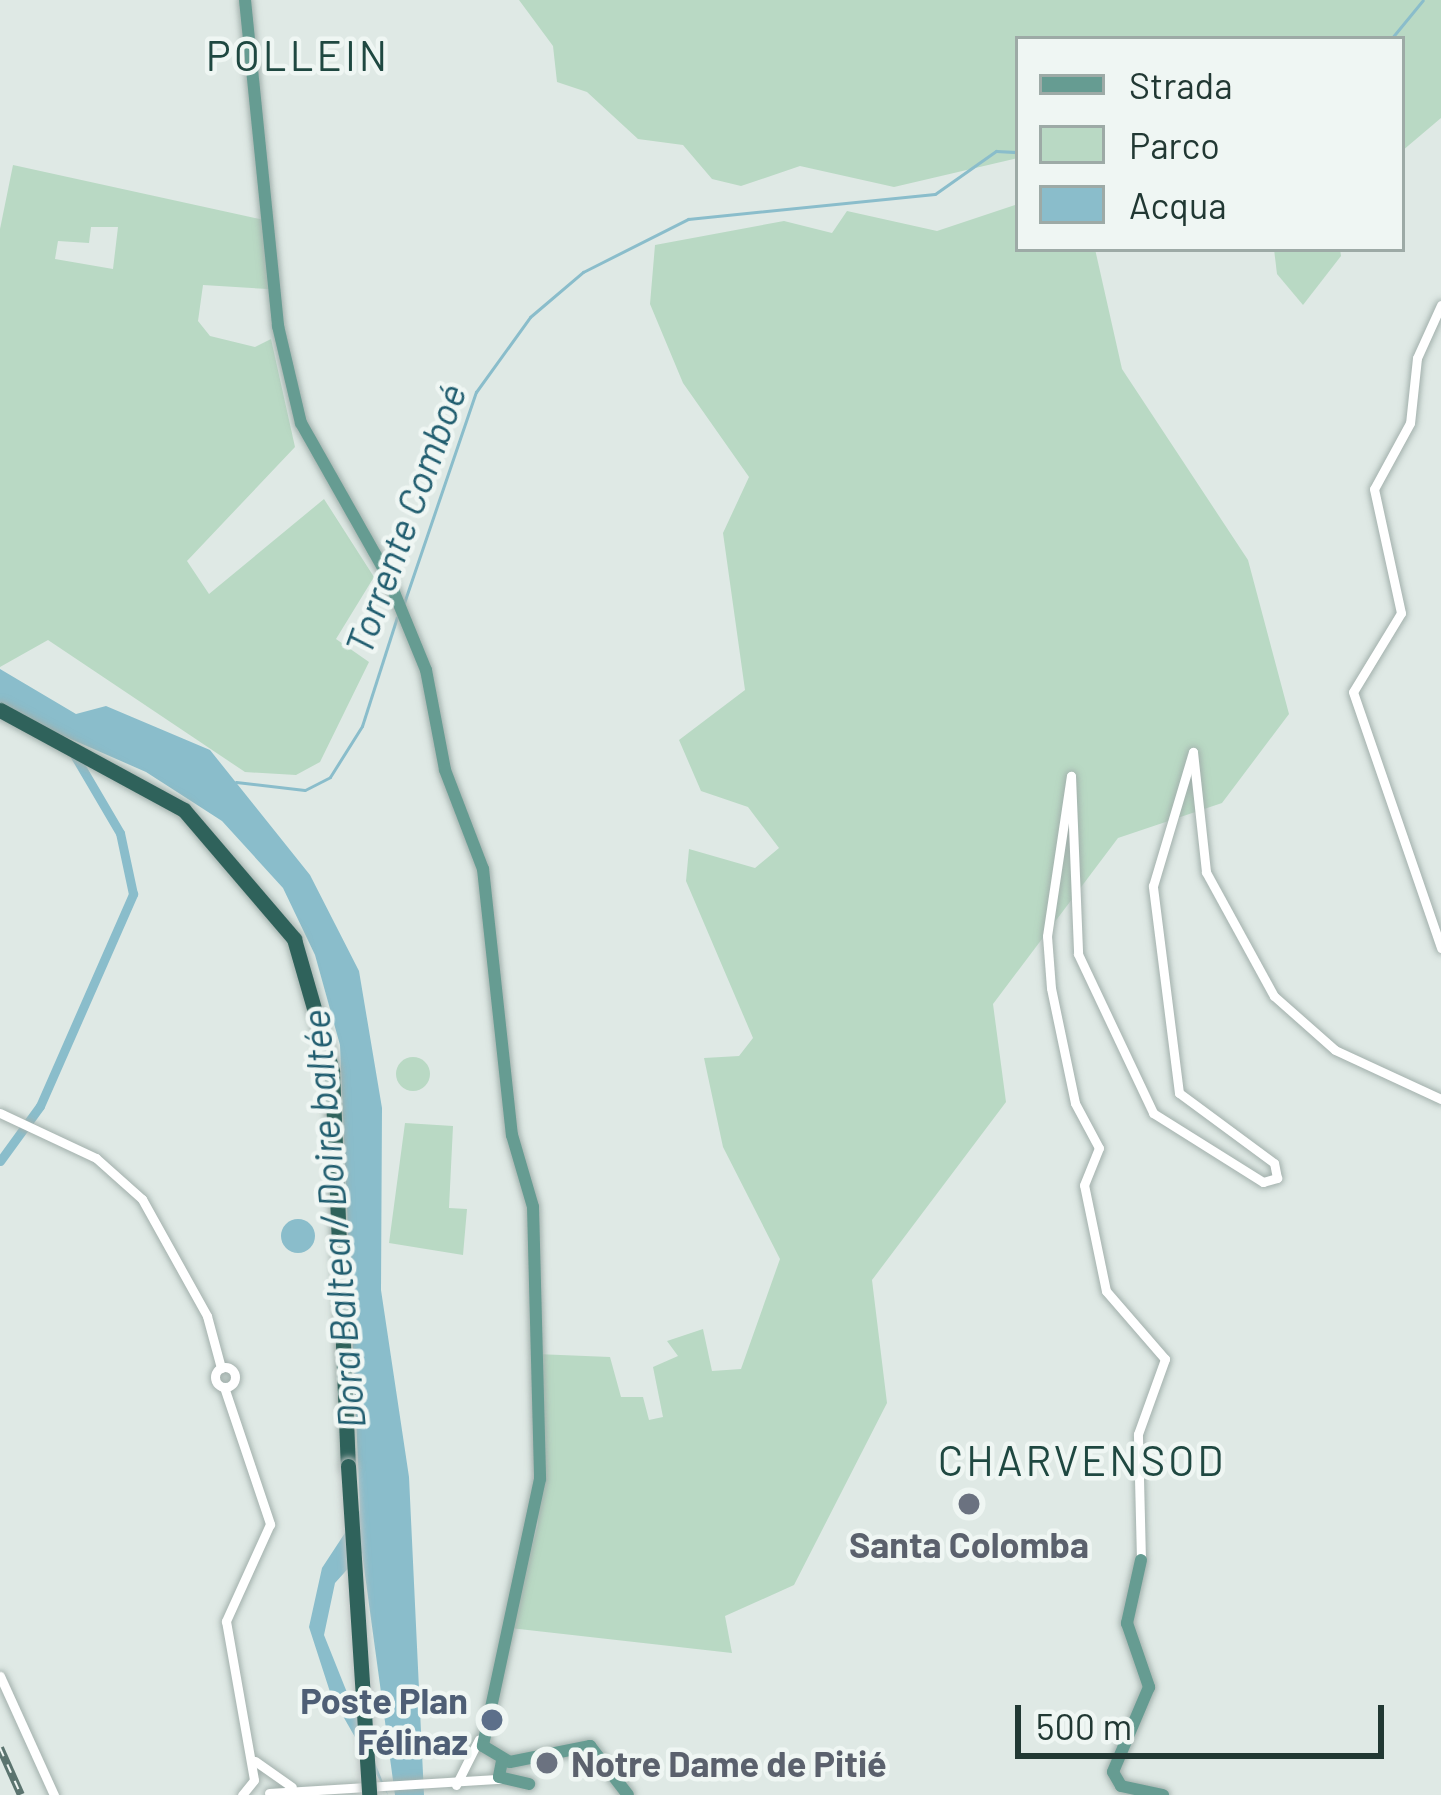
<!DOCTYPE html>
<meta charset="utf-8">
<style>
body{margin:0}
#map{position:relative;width:1441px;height:1795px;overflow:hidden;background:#dfe9e5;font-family:Barlow,sans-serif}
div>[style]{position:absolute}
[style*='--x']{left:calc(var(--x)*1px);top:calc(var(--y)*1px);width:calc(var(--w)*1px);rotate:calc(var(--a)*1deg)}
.green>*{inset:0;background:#b9d9c4}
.round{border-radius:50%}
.water>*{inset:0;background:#8abdcb}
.stream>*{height:3px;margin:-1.5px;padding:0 1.5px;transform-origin:1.5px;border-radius:1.5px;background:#8abdcb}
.river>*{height:9px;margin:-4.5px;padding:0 4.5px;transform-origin:4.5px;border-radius:4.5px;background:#8abdcb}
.roads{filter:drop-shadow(0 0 3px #a2b0ac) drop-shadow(0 0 3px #a2b0ac)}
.minor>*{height:9px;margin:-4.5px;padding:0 4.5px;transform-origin:4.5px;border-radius:4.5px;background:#fff}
.minor>.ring{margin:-4.5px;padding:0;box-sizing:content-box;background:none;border:9px solid #fff;border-radius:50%}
.major>*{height:12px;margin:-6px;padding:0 6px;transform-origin:6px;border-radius:6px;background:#669c92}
.highway>*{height:15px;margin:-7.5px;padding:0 7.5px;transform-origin:7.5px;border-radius:7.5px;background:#2f625b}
.rail>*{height:8px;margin-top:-4px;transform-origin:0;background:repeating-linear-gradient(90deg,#eff6f3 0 9px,#5b746f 0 18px);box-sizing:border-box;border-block:3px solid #5b746f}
.bridges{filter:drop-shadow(0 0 3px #bcc3c2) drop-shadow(0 0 3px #bcc3c2)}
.highway-bridge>*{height:15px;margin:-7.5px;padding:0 7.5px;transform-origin:7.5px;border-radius:7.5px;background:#2f625b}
.dots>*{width:33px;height:33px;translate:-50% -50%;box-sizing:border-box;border:6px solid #eff6f3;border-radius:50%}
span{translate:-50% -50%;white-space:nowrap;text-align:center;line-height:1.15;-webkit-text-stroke:9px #eff6f3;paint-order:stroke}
.worship-label{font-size:36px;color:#5b616d;font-weight:700}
.left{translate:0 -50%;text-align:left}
.service-label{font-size:36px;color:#4e5e75;font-weight:700}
.right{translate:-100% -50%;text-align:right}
.water-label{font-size:39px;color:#205d6f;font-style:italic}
.quarter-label{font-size:42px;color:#1f4841;letter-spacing:3px}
.legend{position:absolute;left:1015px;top:36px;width:390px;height:216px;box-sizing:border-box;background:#eff6f3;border:3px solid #9daaa6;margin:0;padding:15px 21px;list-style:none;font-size:36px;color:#213833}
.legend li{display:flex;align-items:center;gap:24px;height:60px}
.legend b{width:60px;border:3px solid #9daaa6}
.scale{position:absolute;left:1015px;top:1705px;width:369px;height:54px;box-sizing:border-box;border:6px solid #213833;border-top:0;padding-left:15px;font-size:36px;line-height:42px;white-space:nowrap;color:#213833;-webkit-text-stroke:9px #eff6f3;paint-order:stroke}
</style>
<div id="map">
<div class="green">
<div style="clip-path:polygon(519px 0,1441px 0,1441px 118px,1402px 151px,1402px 39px,1018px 39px,1018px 158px,894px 187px,800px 166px,741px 186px,712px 179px,683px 145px,638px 139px,587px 92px,557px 82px,553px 46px)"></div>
<div style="clip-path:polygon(evenodd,13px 165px,273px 222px,268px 289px,203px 285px,198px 321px,210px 336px,255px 347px,271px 339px,295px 447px,187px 561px,209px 594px,324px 499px,374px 577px,336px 639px,369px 662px,320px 762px,296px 775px,245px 772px,48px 640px,0 667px,0 229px,13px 165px,91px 227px,118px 227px,113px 269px,55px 259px,58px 241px,89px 243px,91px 227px)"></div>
<div style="clip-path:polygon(1018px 204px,1018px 249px,1095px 249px,1122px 369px,1248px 560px,1289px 714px,1222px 803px,1118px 838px,993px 1004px,1006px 1102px,872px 1280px,887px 1403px,794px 1585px,725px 1616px,732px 1653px,510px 1628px,538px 1524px,536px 1354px,610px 1357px,621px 1397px,643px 1397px,649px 1420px,663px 1417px,653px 1367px,678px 1356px,667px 1341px,703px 1329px,712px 1371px,741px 1369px,780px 1259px,723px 1147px,704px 1058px,739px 1056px,753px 1038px,686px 881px,689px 849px,755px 868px,779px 848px,748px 807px,701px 791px,679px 740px,745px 690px,723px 533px,749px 477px,683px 383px,650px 304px,655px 245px,784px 221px,832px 233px,847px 211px,937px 231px)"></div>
<div style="clip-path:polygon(1274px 249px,1340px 249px,1341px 256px,1303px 305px,1277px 274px)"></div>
<div class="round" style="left:396px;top:1057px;width:34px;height:34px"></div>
<div style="clip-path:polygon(405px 1123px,453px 1126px,449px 1208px,467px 1209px,463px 1255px,389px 1243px)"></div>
</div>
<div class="water">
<div style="clip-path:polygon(0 669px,76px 714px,106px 706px,210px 750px,310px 875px,359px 971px,382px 1108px,381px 1290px,409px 1477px,424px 1795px,395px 1795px,362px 1553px,335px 1583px,324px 1635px,388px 1795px,331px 1695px,309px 1627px,322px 1568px,360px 1510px,340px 1045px,315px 955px,283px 888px,222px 821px,146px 772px,0 708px)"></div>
<div class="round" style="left:281px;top:1219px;width:34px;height:34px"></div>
</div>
<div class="stream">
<div style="--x:1391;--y:39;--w:50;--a:-50.6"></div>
<div style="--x:404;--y:603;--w:223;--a:-71.2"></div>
<div style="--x:476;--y:392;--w:92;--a:-54.2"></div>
<div style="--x:530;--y:317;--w:70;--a:-40.3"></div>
<div style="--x:583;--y:272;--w:118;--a:-26.8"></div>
<div style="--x:688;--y:219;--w:248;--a:-5.8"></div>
<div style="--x:935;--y:194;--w:75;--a:-35.2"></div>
<div style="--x:996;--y:151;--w:22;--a:3"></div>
<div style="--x:236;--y:782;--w:69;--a:6.6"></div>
<div style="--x:305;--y:790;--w:28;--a:-27"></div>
<div style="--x:330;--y:777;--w:60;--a:-57.9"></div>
<div style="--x:362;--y:726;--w:114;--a:-72.2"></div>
</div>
<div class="river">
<div style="--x:0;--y:1161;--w:68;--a:-54"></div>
<div style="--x:40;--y:1106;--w:232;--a:-66.3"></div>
<div style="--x:133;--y:894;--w:62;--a:-102"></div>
<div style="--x:120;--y:833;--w:93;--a:-120.4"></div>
</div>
<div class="roads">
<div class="minor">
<div style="--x:1441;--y:305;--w:58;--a:114.4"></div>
<div style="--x:1417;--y:358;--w:65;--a:96.1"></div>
<div style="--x:1410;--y:423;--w:75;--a:118.6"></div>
<div style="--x:1374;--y:489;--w:127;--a:77.7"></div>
<div style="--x:1401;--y:613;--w:92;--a:121.3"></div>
<div style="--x:1353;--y:692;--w:271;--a:71"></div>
<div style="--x:0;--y:1113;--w:106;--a:25.1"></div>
<div style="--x:96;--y:1158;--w:62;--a:41.7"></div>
<div style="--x:142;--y:1199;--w:134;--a:60.9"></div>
<div style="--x:207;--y:1316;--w:54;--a:74.9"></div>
<div class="ring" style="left:215px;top:1367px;width:11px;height:11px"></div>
<div style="--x:224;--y:1387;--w:145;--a:71.4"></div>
<div style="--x:270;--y:1524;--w:107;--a:114.4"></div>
<div style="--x:226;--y:1621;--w:161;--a:80"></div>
<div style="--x:1141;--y:1560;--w:126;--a:-91.4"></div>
<div style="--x:1138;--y:1434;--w:80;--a:-70.2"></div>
<div style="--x:1165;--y:1359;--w:90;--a:-130.9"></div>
<div style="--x:1106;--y:1291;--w:108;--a:-101.7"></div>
<div style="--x:1084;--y:1185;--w:40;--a:-68"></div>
<div style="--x:1099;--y:1148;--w:51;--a:-118.1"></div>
<div style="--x:1075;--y:1103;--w:117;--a:-101.8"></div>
<div style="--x:1051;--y:988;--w:52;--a:-94.4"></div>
<div style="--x:1047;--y:936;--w:162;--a:-81.5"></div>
<div style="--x:1071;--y:776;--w:178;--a:87.7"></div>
<div style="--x:1078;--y:954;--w:176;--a:64.7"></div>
<div style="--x:1153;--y:1113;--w:130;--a:32.1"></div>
<div style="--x:1263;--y:1182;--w:15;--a:-16"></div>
<div style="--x:1277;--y:1178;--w:15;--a:-101"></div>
<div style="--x:1274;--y:1163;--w:118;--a:-143.6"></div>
<div style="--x:1179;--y:1093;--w:209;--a:-97.2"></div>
<div style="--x:1153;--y:886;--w:140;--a:-73.4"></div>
<div style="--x:1193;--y:752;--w:121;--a:83.8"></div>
<div style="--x:1206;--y:872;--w:141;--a:61.3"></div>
<div style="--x:1274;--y:996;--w:81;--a:41.5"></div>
<div style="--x:1335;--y:1050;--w:117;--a:24.8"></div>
<div style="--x:0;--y:1676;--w:131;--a:65.6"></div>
<div style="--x:255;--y:1761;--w:45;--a:35.1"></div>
<div style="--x:456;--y:1785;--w:51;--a:-63.4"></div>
<div style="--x:269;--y:1793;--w:232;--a:-3.5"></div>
<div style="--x:242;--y:1795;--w:19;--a:-51"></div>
</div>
<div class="major">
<div style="--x:245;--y:0;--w:328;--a:84.2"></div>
<div style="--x:278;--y:326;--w:100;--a:76.7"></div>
<div style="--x:301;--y:423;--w:175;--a:60.5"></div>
<div style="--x:387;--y:575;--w:103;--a:67.7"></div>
<div style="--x:426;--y:670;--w:102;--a:79.2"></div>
<div style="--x:445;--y:770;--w:106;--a:69"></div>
<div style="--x:483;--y:869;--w:268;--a:83.8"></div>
<div style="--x:512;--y:1135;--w:75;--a:73.7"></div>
<div style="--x:533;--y:1207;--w:272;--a:88.5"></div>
<div style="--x:540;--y:1479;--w:273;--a:102.1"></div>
<div style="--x:483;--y:1746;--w:31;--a:31"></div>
<div style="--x:510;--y:1762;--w:82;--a:-11.3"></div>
<div style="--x:590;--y:1746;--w:62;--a:52.2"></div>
<div style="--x:1141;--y:1560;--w:65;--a:102.5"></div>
<div style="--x:1127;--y:1623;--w:68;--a:71"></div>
<div style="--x:1149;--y:1687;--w:92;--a:113"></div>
<div style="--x:1113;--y:1772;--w:16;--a:60"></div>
<div style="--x:1121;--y:1786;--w:43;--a:12.1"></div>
<div style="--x:502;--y:1761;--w:16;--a:101"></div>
<div style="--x:499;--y:1777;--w:31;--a:13"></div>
</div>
<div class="highway">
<div style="--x:0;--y:710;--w:209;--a:28.5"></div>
<div style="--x:184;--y:810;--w:170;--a:49.5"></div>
<div style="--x:294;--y:939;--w:137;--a:73.9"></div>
<div style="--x:332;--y:1071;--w:395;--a:87.7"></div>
</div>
</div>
<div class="rail">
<div style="--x:0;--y:1748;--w:51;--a:65.9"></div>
</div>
<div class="bridges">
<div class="highway-bridge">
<div style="--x:348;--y:1466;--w:330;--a:86.3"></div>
</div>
</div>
<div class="dots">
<div style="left:969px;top:1504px;background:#6b7280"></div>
<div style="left:492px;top:1720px;background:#5c6f8a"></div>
<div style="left:547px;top:1763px;background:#6b7280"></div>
</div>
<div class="worship-label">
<span style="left:969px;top:1544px">Santa Colomba</span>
<span class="left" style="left:571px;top:1763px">Notre Dame de Pitié</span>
</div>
<div class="service-label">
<span class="right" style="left:468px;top:1720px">Poste Plan<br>Félinaz</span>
</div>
<div class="water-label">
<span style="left:405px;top:519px;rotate:-70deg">Torrente Comboé</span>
<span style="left:333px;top:1219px;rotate:-95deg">Dora Baltea / Doire baltée</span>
</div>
<div class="quarter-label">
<span style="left:298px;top:54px">POLLEIN</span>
<span style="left:1082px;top:1459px">CHARVENSOD</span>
</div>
<ul class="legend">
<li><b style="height:15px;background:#669c92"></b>Strada</li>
<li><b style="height:33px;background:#b9d9c4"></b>Parco</li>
<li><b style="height:33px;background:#8abdcb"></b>Acqua</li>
</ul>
<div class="scale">500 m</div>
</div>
